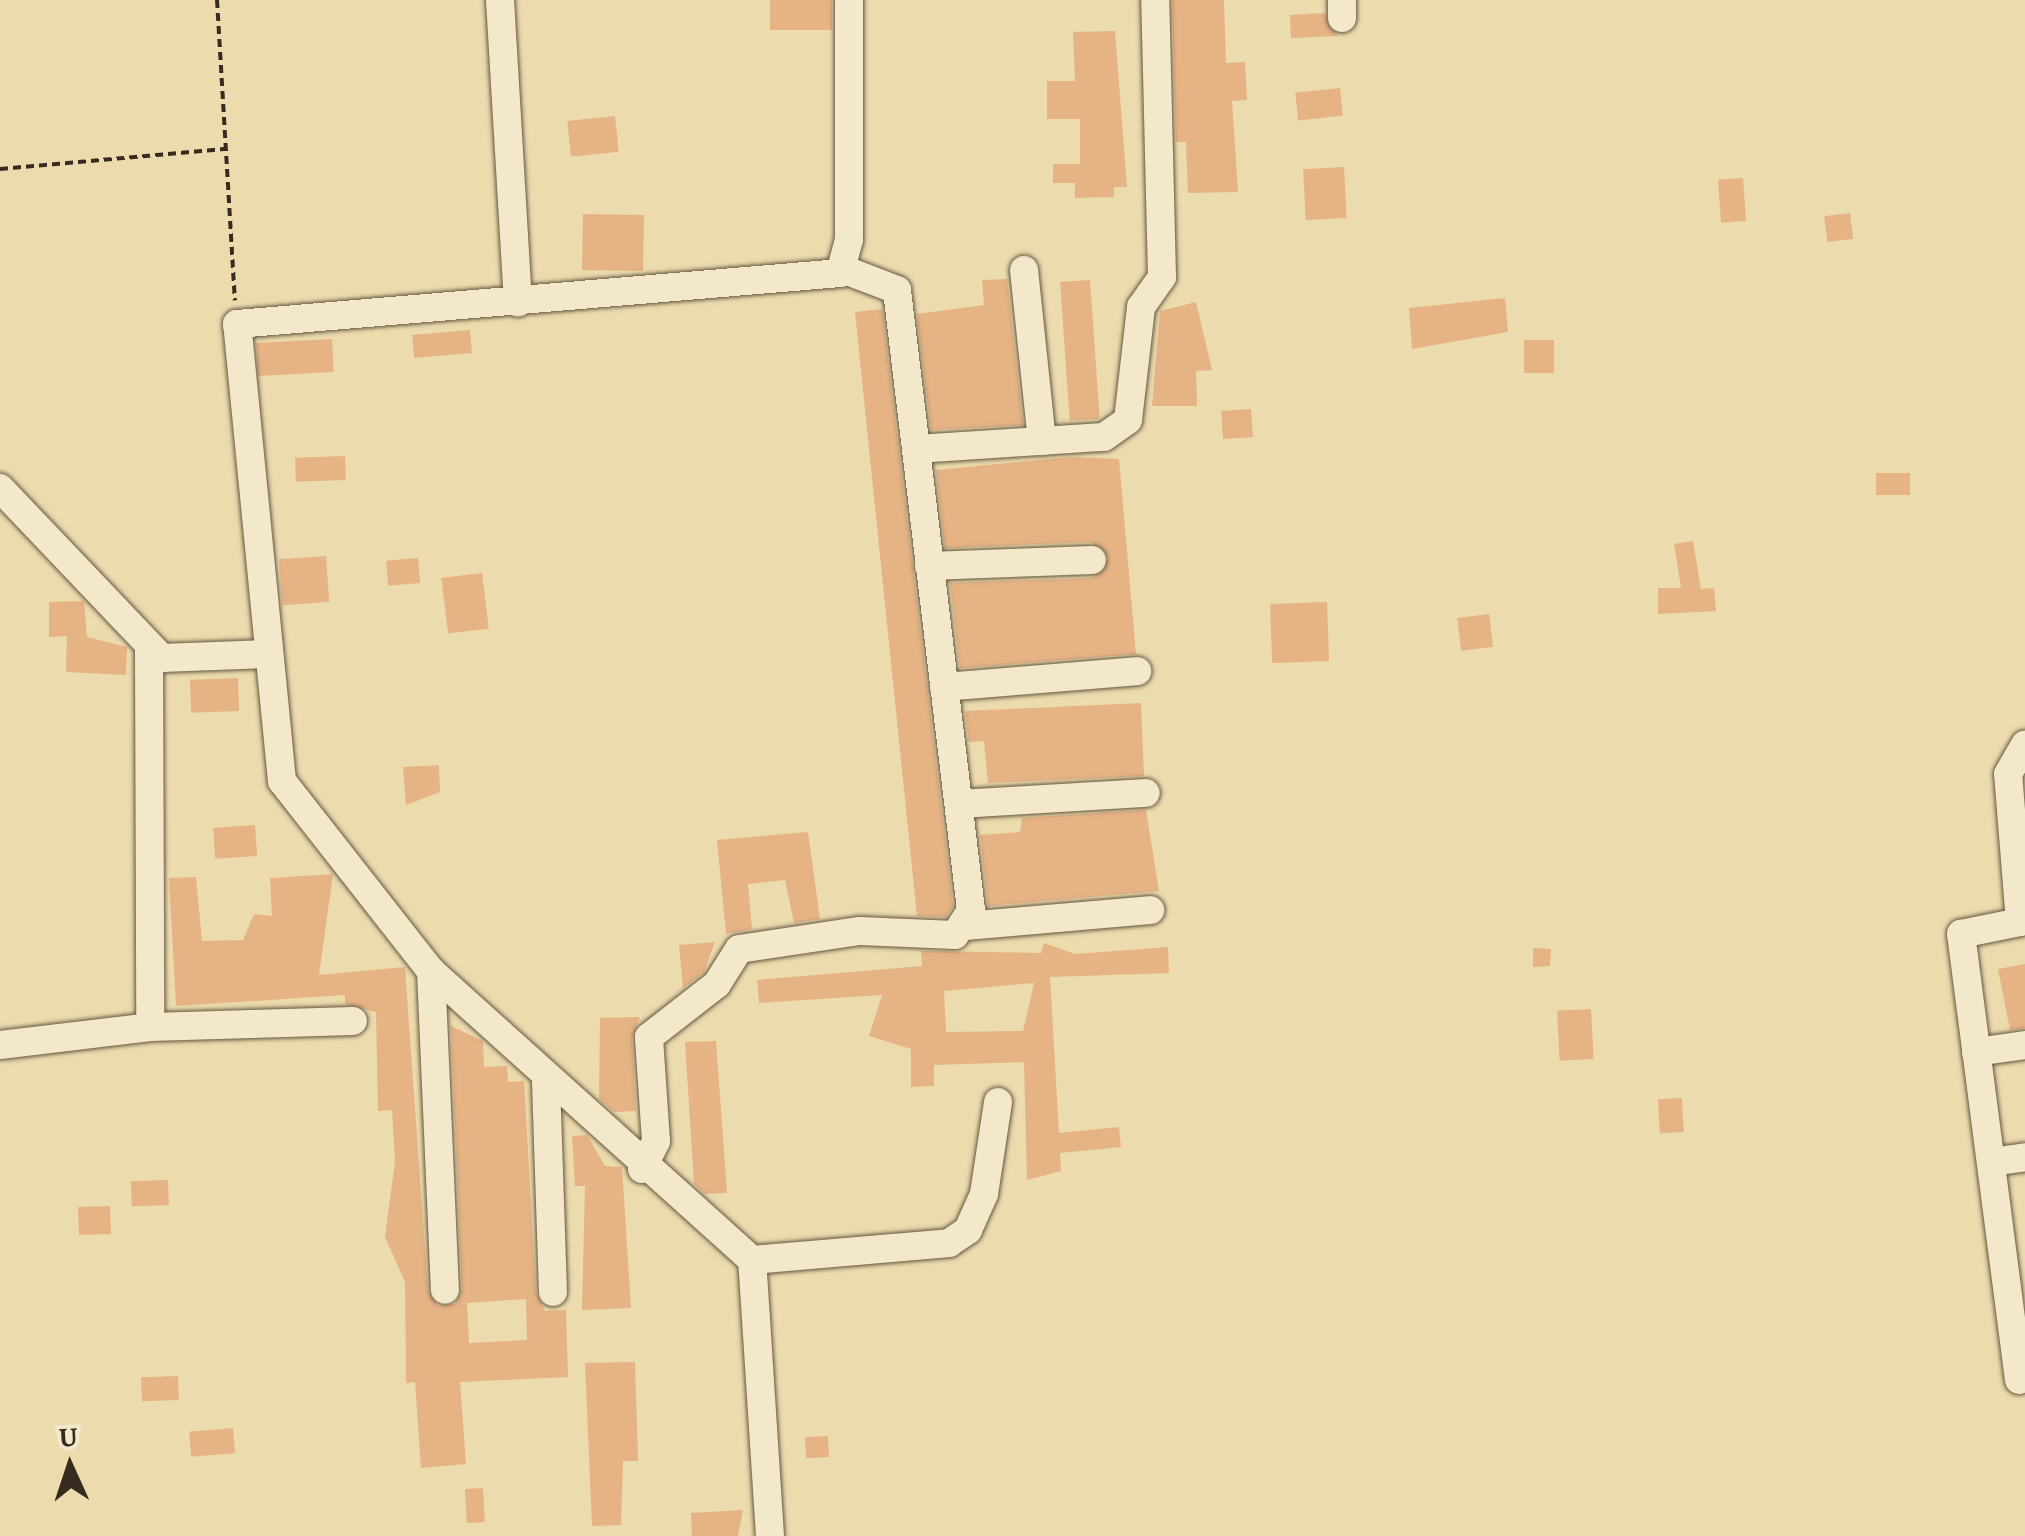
<!DOCTYPE html>
<style>
body{margin:0}
#map{position:relative;width:2025px;height:1536px;overflow:hidden;background:#ecdbad;font-family:"Gentium Book Plus",serif}
div>[style]{position:absolute}
[style*='--x']{left:calc(var(--x)*1px);top:calc(var(--y)*1px);width:calc(var(--w)*1px);rotate:calc(var(--a)*1deg)}
.building>*{inset:0;background:#e6b385;transform-origin:0 0}
.path>*{height:4px;margin-top:-2px;transform-origin:0;background:repeating-linear-gradient(90deg,#372b20 0 8px,transparent 0 13px)}
.roads{filter:drop-shadow(0 0 2px #645743) drop-shadow(0 0 2px #645743)}
.minor>*{height:28px;margin:-14px;padding:0 14px;transform-origin:14px;border-radius:14px;background:#f3e8ca}
span{translate:-50% -50%;white-space:nowrap;text-align:center;line-height:1.15;-webkit-text-stroke:10px #f3e8ca;paint-order:stroke}
.north{position:absolute;left:20px;top:1416px;width:100px;height:100px;-webkit-text-stroke:8px #f3e8ca;paint-order:stroke;rotate:357deg;font-size:28px;font-weight:700;line-height:40px;text-align:center;color:#372b20}
.north::after{content:'';display:block;margin:auto;width:35px;height:45px;background:#372b20;clip-path:polygon(50% 0,100% 100%,50% 72%,0 100%)}
</style>
<div id="map">
<div class="building">
<div style="left:770px;top:0;width:62px;height:30px"></div>
<div style="clip-path:polygon(1172px 0,1224px 0,1226px 63px,1245px 62px,1247px 100px,1232px 101px,1238px 192px,1188px 193px,1186px 142px,1176px 142px)"></div>
<div style="clip-path:polygon(1324px 13px,1338px 36px,1291px 38px,1290px 15px)"></div>
<div style="clip-path:polygon(1115px 31px,1127px 187px,1114px 187px,1114px 197px,1075px 198px,1075px 183px,1053px 183px,1053px 164px,1080px 164px,1080px 119px,1047px 119px,1047px 81px,1075px 81px,1073px 32px)"></div>
<div style="left:1340px;top:88px;width:28px;height:45px;rotate:84deg"></div>
<div style="left:615px;top:116px;width:36px;height:48px;rotate:84deg"></div>
<div style="left:1344px;top:167px;width:51px;height:41px;rotate:87deg"></div>
<div style="left:1743px;top:178px;width:43px;height:25px;rotate:86deg"></div>
<div style="left:1850px;top:213px;width:26px;height:26px;rotate:83deg"></div>
<div style="left:583px;top:214px;width:61px;height:56px;rotate:1deg"></div>
<div style="clip-path:polygon(1007px 279px,1023px 425px,931px 430px,917px 314px,984px 305px,982px 280px)"></div>
<div style="left:1090px;top:280px;width:139px;height:30px;rotate:86deg"></div>
<div style="clip-path:polygon(1505px 298px,1508px 332px,1412px 349px,1409px 308px)"></div>
<div style="clip-path:polygon(1196px 302px,1212px 370px,1196px 371px,1197px 406px,1152px 406px,1160px 311px)"></div>
<div style="clip-path:polygon(882px 309px,953px 906px,946px 917px,917px 916px,855px 312px)"></div>
<div style="left:470px;top:330px;width:23px;height:58px;rotate:85deg"></div>
<div style="left:332px;top:339px;width:33px;height:76px;rotate:87deg"></div>
<div style="left:1554px;top:340px;width:33px;height:30px;rotate:90deg"></div>
<div style="left:1251px;top:409px;width:28px;height:30px;rotate:86deg"></div>
<div style="left:345px;top:456px;width:24px;height:50px;rotate:88deg"></div>
<div style="clip-path:polygon(1071px 457px,1119px 459px,1136px 654px,960px 668px,950px 583px,1093px 578px,1109px 558px,1091px 542px,945px 548px,936px 470px)"></div>
<div style="left:1876px;top:473px;width:34px;height:22px"></div>
<div style="clip-path:polygon(1693px 541px,1701px 589px,1714px 588px,1716px 611px,1658px 614px,1658px 588px,1681px 588px,1674px 544px)"></div>
<div style="left:326px;top:556px;width:46px;height:47px;rotate:86deg"></div>
<div style="left:418px;top:558px;width:25px;height:32px;rotate:85deg"></div>
<div style="left:482px;top:573px;width:56px;height:41px;rotate:83deg"></div>
<div style="clip-path:polygon(84px 601px,87px 637px,127px 647px,126px 675px,66px 672px,67px 636px,49px 637px,49px 602px)"></div>
<div style="left:1327px;top:602px;width:59px;height:57px;rotate:88deg"></div>
<div style="left:1489px;top:614px;width:33px;height:32px;rotate:83deg"></div>
<div style="left:238px;top:678px;width:33px;height:48px;rotate:88deg"></div>
<div style="clip-path:polygon(1141px 703px,1144px 776px,988px 783px,984px 741px,969px 742px,965px 711px)"></div>
<div style="clip-path:polygon(439px 765px,440px 792px,406px 805px,403px 767px)"></div>
<div style="clip-path:polygon(1146px 810px,1159px 891px,988px 906px,980px 835px,1020px 832px,1022px 818px)"></div>
<div style="left:255px;top:825px;width:31px;height:42px;rotate:86deg"></div>
<div style="clip-path:polygon(808px 832px,820px 919px,794px 923px,785px 880px,748px 884px,752px 929px,726px 934px,717px 840px)"></div>
<div style="clip-path:polygon(evenodd,333px 874px,319px 975px,405px 967px,428px 1291px,438px 1306px,455px 1304px,462px 1289px,451px 1026px,483px 1041px,484px 1067px,507px 1066px,508px 1082px,524px 1081px,536px 1293px,545px 1311px,566px 1310px,568px 1377px,460px 1382px,466px 1464px,421px 1468px,415px 1382px,406px 1383px,405px 1282px,385px 1237px,395px 1161px,392px 1110px,378px 1111px,376px 1012px,345px 1004px,345px 995px,176px 1006px,169px 878px,196px 877px,202px 941px,243px 940px,254px 914px,272px 916px,270px 878px,333px 874px,526px 1299px,527px 1340px,469px 1343px,467px 1303px,526px 1299px)"></div>
<div style="clip-path:polygon(715px 942px,704px 972px,683px 988px,679px 945px)"></div>
<div style="clip-path:polygon(evenodd,1044px 943px,1075px 954px,1168px 947px,1169px 973px,1050px 977px,1059px 1133px,1119px 1127px,1121px 1147px,1060px 1153px,1061px 1171px,1027px 1180px,1024px 1062px,934px 1065px,934px 1086px,911px 1087px,911px 1049px,869px 1036px,882px 995px,759px 1003px,757px 980px,922px 966px,921px 951px,1041px 953px,1044px 943px,1034px 983px,1023px 1031px,946px 1032px,944px 991px,1034px 983px)"></div>
<div style="clip-path:polygon(1533px 948px,1551px 949px,1550px 966px,1533px 967px)"></div>
<div style="clip-path:polygon(2025px 964px,2025px 1028px,2010px 1030px,1998px 969px)"></div>
<div style="left:1591px;top:1009px;width:50px;height:34px;rotate:87deg"></div>
<div style="clip-path:polygon(640px 1017px,632px 1038px,636px 1111px,614px 1112px,599px 1099px,600px 1018px)"></div>
<div style="clip-path:polygon(716px 1041px,727px 1193px,705px 1194px,694px 1184px,685px 1042px)"></div>
<div style="left:1682px;top:1098px;width:34px;height:24px;rotate:87deg"></div>
<div style="clip-path:polygon(587px 1135px,605px 1166px,622px 1167px,631px 1308px,582px 1310px,585px 1186px,575px 1186px,572px 1136px)"></div>
<div style="left:168px;top:1180px;width:25px;height:37px;rotate:88deg"></div>
<div style="left:110px;top:1206px;width:28px;height:32px;rotate:88deg"></div>
<div style="clip-path:polygon(635px 1362px,638px 1461px,623px 1461px,621px 1525px,592px 1526px,585px 1363px)"></div>
<div style="left:178px;top:1376px;width:24px;height:37px;rotate:88deg"></div>
<div style="left:233px;top:1428px;width:25px;height:44px;rotate:85deg"></div>
<div style="left:828px;top:1436px;width:21px;height:23px;rotate:87deg"></div>
<div style="left:483px;top:1488px;width:34px;height:18px;rotate:87deg"></div>
<div style="clip-path:polygon(743px 1510px,738px 1536px,692px 1536px,691px 1513px)"></div>
</div>
<div class="path">
<div style="--x:217;--y:0;--w:301;--a:86.6"></div>
<div style="--x:0;--y:169;--w:225;--a:-5.1"></div>
</div>
<div class="roads">
<div class="minor">
<div style="--x:500;--y:0;--w:303;--a:86.6"></div>
<div style="--x:1342;--y:0;--w:18;--a:90"></div>
<div style="--x:1024;--y:270;--w:172;--a:84"></div>
<div style="--x:916;--y:449;--w:188;--a:-3.7"></div>
<div style="--x:1104;--y:437;--w:29;--a:-35"></div>
<div style="--x:1128;--y:420;--w:114;--a:-83.4"></div>
<div style="--x:1141;--y:307;--w:37;--a:-55"></div>
<div style="--x:1162;--y:277;--w:277;--a:-91.4"></div>
<div style="--x:0;--y:488;--w:235;--a:46.4"></div>
<div style="--x:162;--y:658;--w:105;--a:-2.2"></div>
<div style="--x:929;--y:566;--w:163;--a:-2.1"></div>
<div style="--x:149;--y:649;--w:378;--a:89.8"></div>
<div style="--x:944;--y:687;--w:194;--a:-4.7"></div>
<div style="--x:960;--y:804;--w:186;--a:-3.4"></div>
<div style="--x:965;--y:926;--w:186;--a:-4.9"></div>
<div style="--x:431;--y:971;--w:319;--a:87.5"></div>
<div style="--x:0;--y:1045;--w:151;--a:-6.8"></div>
<div style="--x:150;--y:1027;--w:203;--a:-1.7"></div>
<div style="--x:1976;--y:1052;--w:49;--a:-8.1"></div>
<div style="--x:546;--y:1082;--w:210;--a:88.1"></div>
<div style="--x:1991;--y:1162;--w:34;--a:-8"></div>
<div style="--x:642;--y:1169;--w:31;--a:-63"></div>
<div style="--x:656;--y:1141;--w:104;--a:-93.9"></div>
<div style="--x:649;--y:1037;--w:86;--a:-37.9"></div>
<div style="--x:717;--y:984;--w:41;--a:-57.8"></div>
<div style="--x:739;--y:949;--w:122;--a:-8.5"></div>
<div style="--x:860;--y:931;--w:95;--a:2.4"></div>
<div style="--x:955;--y:935;--w:30;--a:-57"></div>
<div style="--x:971;--y:910;--w:624;--a:-96.81"></div>
<div style="--x:897;--y:290;--w:56;--a:-159"></div>
<div style="--x:752;--y:1260;--w:198;--a:-4.9"></div>
<div style="--x:949;--y:1243;--w:23;--a:-34"></div>
<div style="--x:968;--y:1230;--w:39;--a:-66"></div>
<div style="--x:984;--y:1194;--w:93;--a:-81.3"></div>
<div style="--x:2019;--y:1380;--w:450;--a:-97.4"></div>
<div style="--x:1961;--y:934;--w:60;--a:-11.5"></div>
<div style="--x:2020;--y:922;--w:148;--a:-94.6"></div>
<div style="--x:2008;--y:774;--w:34;--a:-60"></div>
<div style="--x:770;--y:1536;--w:277;--a:-93.7"></div>
<div style="--x:752;--y:1260;--w:432;--a:-138"></div>
<div style="--x:431;--y:971;--w:241;--a:-128.1"></div>
<div style="--x:282;--y:781;--w:459;--a:-95.6"></div>
<div style="--x:237;--y:324;--w:605;--a:-4.83"></div>
<div style="--x:840;--y:273;--w:34;--a:-75"></div>
<div style="--x:849;--y:240;--w:240;--a:-90"></div>
</div>
</div>
<div class="north">U</div>
</div>
